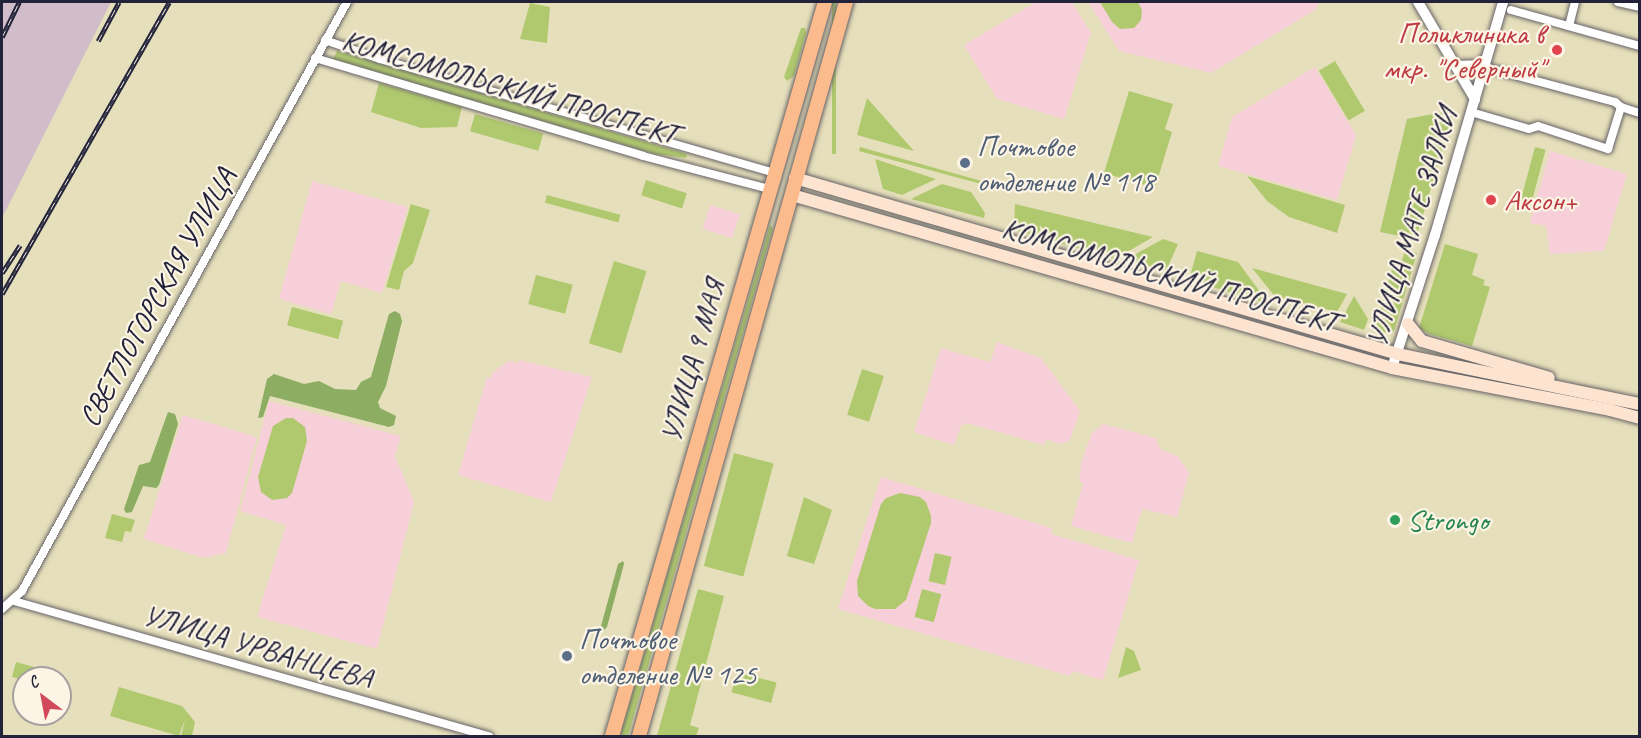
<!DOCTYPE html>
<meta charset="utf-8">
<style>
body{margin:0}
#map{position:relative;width:1641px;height:738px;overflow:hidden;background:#e6dfbb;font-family:Caveat,sans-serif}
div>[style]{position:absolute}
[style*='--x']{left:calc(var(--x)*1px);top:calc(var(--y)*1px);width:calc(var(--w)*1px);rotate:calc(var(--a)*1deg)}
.built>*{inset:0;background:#f6cfd8;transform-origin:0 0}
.industrial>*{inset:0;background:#d1bdca}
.green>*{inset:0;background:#b0c96f;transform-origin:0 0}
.forest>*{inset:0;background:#8cad62}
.roads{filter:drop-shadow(0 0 2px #676468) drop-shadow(0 0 2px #676468)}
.minor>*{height:8px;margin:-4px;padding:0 4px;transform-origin:4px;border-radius:4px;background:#fff}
.tertiary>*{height:10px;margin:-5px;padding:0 5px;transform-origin:5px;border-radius:5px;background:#fff}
.secondary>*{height:12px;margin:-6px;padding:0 6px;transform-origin:6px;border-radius:6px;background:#fde4d1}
.primary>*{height:14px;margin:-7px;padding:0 7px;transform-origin:7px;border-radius:7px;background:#fbbb8c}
.rail>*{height:4.5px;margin-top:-2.25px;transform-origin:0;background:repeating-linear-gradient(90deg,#fcf5e5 0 7px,#22223b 0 14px);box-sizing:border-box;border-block:2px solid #22223b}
.dots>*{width:16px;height:16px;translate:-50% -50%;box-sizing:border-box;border:3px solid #fcf5e5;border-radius:50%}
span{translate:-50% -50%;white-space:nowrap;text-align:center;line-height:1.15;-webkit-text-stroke:4.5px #fcf5e5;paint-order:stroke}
.health-label{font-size:30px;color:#be3a42}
.right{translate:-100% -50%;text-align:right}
.left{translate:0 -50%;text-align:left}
.street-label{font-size:30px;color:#22223b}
.service-label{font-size:30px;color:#4e5e75}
.leisure-label{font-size:30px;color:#27864d}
.frame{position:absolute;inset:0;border:3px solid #22223b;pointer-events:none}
.north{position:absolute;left:12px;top:666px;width:60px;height:60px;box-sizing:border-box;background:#fcf5e5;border:2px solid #a5a1a1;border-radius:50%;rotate:328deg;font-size:16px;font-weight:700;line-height:24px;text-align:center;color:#22223b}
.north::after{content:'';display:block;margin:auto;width:21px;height:27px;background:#d1495b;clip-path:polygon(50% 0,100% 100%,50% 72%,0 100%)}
</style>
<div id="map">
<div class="built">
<div style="clip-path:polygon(1036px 2px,1072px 2px,1091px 33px,1064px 119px,997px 99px,964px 45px)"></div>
<div style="clip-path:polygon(1088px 2px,1319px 2px,1315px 10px,1211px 73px,1119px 51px)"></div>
<div style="clip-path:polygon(1315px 67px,1356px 135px,1337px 200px,1218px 166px,1232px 117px)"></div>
<div style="clip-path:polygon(1550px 151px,1627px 174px,1604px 251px,1550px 254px,1546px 226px,1530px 223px)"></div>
<div style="clip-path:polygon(312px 181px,408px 207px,383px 290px,381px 293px,341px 281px,331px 314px,279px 299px)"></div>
<div style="left:710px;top:205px;width:31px;height:25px;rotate:17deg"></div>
<div style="clip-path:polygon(997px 342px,1041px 358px,1080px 411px,1070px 440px,1061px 444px,1046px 439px,1044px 445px,967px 423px,961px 426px,954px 445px,914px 432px,941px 348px,990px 362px)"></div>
<div style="clip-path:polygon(519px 360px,592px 377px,551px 502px,458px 475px,487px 377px,491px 378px,492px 373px,508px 361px,518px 363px)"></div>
<div style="clip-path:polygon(269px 401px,401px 436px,395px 456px,414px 502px,377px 649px,257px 617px,286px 525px,240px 511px)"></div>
<div style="clip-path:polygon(183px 415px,257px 437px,226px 553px,204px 558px,144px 539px)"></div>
<div style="clip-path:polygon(1103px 424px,1156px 438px,1160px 449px,1178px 456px,1189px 473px,1177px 517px,1142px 509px,1132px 543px,1071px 526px,1083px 483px,1079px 481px,1082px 460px,1092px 433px)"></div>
<div style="clip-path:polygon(881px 477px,1052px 528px,1051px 534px,1139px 560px,1103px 680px,1072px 671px,1070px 676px,838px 609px)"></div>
</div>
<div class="industrial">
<div style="clip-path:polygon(2px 2px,111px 2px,2px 218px)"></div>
</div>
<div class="green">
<div style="left:832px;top:2px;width:4px;height:152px"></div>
<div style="clip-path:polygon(1100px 2px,1138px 2px,1142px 10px,1141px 20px,1134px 28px,1120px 29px,1112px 22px)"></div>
<div style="clip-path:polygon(530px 3px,550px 7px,547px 43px,520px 39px)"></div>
<div style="clip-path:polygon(801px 28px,805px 28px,806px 33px,794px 76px,787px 81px,784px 77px)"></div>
<div style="clip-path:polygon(337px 51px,687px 154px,686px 158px,655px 154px,333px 60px)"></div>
<div style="left:1335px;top:61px;width:58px;height:19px;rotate:59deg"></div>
<div style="clip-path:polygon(379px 83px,462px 107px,457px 127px,421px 128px,371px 112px)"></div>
<div style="clip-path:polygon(1129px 91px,1173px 104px,1165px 129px,1172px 132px,1155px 188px,1104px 173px)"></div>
<div style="clip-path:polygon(867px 98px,914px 151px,857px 135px)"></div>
<div style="clip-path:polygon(1454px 110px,1418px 232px,1409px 238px,1380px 232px,1407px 119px)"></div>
<div style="left:475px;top:114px;width:71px;height:18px;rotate:16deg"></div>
<div style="clip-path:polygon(860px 147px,996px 185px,996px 188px,859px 151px)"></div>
<div style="left:1535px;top:147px;width:11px;height:57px;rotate:15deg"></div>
<div style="clip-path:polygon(875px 159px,936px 179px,902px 195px,883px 189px)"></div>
<div style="clip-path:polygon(1247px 176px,1345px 205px,1337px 233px,1289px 217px,1267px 201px)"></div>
<div style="left:646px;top:180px;width:43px;height:16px;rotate:18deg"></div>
<div style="clip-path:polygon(942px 184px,971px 192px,985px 213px,984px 218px,911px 199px)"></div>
<div style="left:547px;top:195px;width:76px;height:8px;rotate:15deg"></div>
<div style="clip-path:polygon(411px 204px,430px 210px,413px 263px,404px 271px,399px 290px,386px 287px)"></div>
<div style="clip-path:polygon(1015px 204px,1153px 237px,1115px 259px,1014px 230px)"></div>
<div style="clip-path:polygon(770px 225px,773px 228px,628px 736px,620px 736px)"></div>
<div style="clip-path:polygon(1163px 239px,1178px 244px,1166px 271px,1125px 260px)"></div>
<div style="clip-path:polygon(1445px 244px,1478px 254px,1472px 275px,1485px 280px,1483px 285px,1490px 287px,1472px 346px,1429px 334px,1419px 328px)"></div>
<div style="clip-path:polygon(1405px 250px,1417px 253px,1394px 331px,1381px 333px,1376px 324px,1392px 269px,1399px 271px)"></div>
<div style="clip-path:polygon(1197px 251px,1238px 262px,1269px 304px,1189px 280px)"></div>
<div style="left:614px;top:261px;width:34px;height:86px;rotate:17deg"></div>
<div style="clip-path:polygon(1252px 268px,1347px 294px,1337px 312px,1284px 298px,1277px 299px)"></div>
<div style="left:536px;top:275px;width:38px;height:30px;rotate:15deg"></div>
<div style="clip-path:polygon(1354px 296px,1368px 319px,1364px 330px,1340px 322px)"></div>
<div style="left:292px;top:307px;width:53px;height:19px;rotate:15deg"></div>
<div style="left:862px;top:369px;width:23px;height:48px;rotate:18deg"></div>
<div style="clip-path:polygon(286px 418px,293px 418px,305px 427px,307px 441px,292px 493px,287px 498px,272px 500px,261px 492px,258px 477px,273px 426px)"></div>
<div style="left:734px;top:453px;width:41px;height:117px;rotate:15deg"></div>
<div style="clip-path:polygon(900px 493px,920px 497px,926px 502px,931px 516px,931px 523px,906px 600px,895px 609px,875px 609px,868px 606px,858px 596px,857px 581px,881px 504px,886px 498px)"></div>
<div style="clip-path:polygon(804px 497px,832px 510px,814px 564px,787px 556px)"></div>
<div style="clip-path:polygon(112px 514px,135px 520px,131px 532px,125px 531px,122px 542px,105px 538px)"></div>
<div style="left:935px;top:553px;width:17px;height:29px;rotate:13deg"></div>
<div style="clip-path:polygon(698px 589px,724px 596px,690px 725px,699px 728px,696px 736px,657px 736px)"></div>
<div style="left:922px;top:589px;width:20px;height:29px;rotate:15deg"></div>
<div style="clip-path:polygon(1126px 647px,1134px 651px,1141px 670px,1118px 678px)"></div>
<div style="clip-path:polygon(16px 662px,63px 675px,60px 685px,60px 678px,24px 678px,24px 680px,12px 677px)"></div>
<div style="left:737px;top:672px;width:41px;height:21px;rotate:15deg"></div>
<div style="clip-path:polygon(119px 687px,182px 706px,195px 722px,192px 736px,181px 736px,185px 719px,179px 736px,110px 716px)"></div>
</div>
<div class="forest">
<div style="clip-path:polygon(395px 311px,400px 314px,402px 321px,386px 386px,378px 402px,380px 408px,396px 416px,394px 425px,389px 427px,270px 396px,263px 417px,258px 418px,267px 379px,274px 374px,304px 384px,319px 381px,335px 389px,356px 390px,361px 382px,371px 377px,389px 314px)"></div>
<div style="clip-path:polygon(168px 412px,175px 414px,178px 424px,159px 485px,156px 488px,143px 486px,132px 512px,126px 513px,124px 509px,139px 465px,150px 462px)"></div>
<div style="clip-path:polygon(623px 561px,624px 564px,607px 627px,603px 631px,601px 626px,618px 564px)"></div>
</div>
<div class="roads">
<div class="minor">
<div style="--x:1618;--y:2;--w:23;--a:13"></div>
<div style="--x:1511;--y:10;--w:134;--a:15.6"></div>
<div style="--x:1569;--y:26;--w:25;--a:-76"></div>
<div style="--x:325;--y:40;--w:58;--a:19.1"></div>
<div style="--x:380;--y:59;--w:411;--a:16.1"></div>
<div style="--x:315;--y:58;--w:342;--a:16.6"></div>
<div style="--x:643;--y:156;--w:131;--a:14.6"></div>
<div style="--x:1455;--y:65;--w:23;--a:-2"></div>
<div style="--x:1478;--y:64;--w:11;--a:-38"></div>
<div style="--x:1484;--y:67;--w:136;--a:15"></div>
<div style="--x:1615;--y:102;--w:8;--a:40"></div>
<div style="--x:1621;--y:107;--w:20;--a:18"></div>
<div style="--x:1471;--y:112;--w:60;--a:16.3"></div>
<div style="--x:1529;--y:129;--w:9;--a:-18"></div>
<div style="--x:1538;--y:126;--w:74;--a:18.2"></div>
<div style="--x:1608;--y:149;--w:44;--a:-72.8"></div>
<div style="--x:14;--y:601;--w:494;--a:15.9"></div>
<div style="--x:2;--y:609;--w:27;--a:-42"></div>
<div style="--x:22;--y:591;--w:673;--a:-61.11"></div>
</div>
<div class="tertiary">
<div style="--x:1418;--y:2;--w:113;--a:59.6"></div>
<div style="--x:1392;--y:368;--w:140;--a:-72.1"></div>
<div style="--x:1435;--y:235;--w:243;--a:-73.7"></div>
</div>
<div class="secondary">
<div style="--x:795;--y:178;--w:628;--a:16.27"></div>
<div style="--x:1398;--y:354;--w:247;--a:11.7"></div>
<div style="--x:792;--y:195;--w:624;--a:16.08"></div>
<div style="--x:1392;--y:368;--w:222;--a:10.9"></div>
<div style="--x:1610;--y:410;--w:31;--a:15"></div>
<div style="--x:1408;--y:324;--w:22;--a:51"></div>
<div style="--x:1422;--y:341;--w:132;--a:16.2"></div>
</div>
<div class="primary">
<div style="--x:612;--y:736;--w:764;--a:-73.82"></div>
<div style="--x:639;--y:736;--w:763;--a:-74.25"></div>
</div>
</div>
<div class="rail">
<div style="--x:2;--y:37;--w:39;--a:-64"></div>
<div style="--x:98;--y:41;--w:44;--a:-61.7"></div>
<div style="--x:2;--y:273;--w:33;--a:-57"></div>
<div style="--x:2;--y:294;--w:336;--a:-60.2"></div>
</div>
<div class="dots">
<div style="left:1557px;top:50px;background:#e0444e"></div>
<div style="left:965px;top:163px;background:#5c6f8a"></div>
<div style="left:1491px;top:200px;background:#e0444e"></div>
<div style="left:1395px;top:520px;background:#2e9e5b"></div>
<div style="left:567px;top:656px;background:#5c6f8a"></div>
</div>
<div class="health-label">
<span class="right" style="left:1544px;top:50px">Поликлиника в<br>мкр. "Северный"</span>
<span class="left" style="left:1504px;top:200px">Аксон+</span>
</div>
<div class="street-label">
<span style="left:510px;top:87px;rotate:16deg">КОМСОМОЛЬСКИЙ ПРОСПЕКТ</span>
<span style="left:1411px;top:227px;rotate:-73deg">УЛИЦА МАТЕ ЗАЛКИ</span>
<span style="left:1170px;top:275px;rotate:16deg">КОМСОМОЛЬСКИЙ ПРОСПЕКТ</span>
<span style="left:157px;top:297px;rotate:-61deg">СВЕТЛОГОРСКАЯ УЛИЦА</span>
<span style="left:692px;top:361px;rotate:-74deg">УЛИЦА 9 МАЯ</span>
<span style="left:258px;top:646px;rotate:16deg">УЛИЦА УРВАНЦЕВА</span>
</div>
<div class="service-label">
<span class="left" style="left:977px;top:163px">Почтовое<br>отделение № 118</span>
<span class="left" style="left:579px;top:656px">Почтовое<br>отделение № 125</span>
</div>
<div class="leisure-label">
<span class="left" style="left:1407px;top:520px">Strongo</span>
</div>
<div class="frame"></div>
<div class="north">С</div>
</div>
